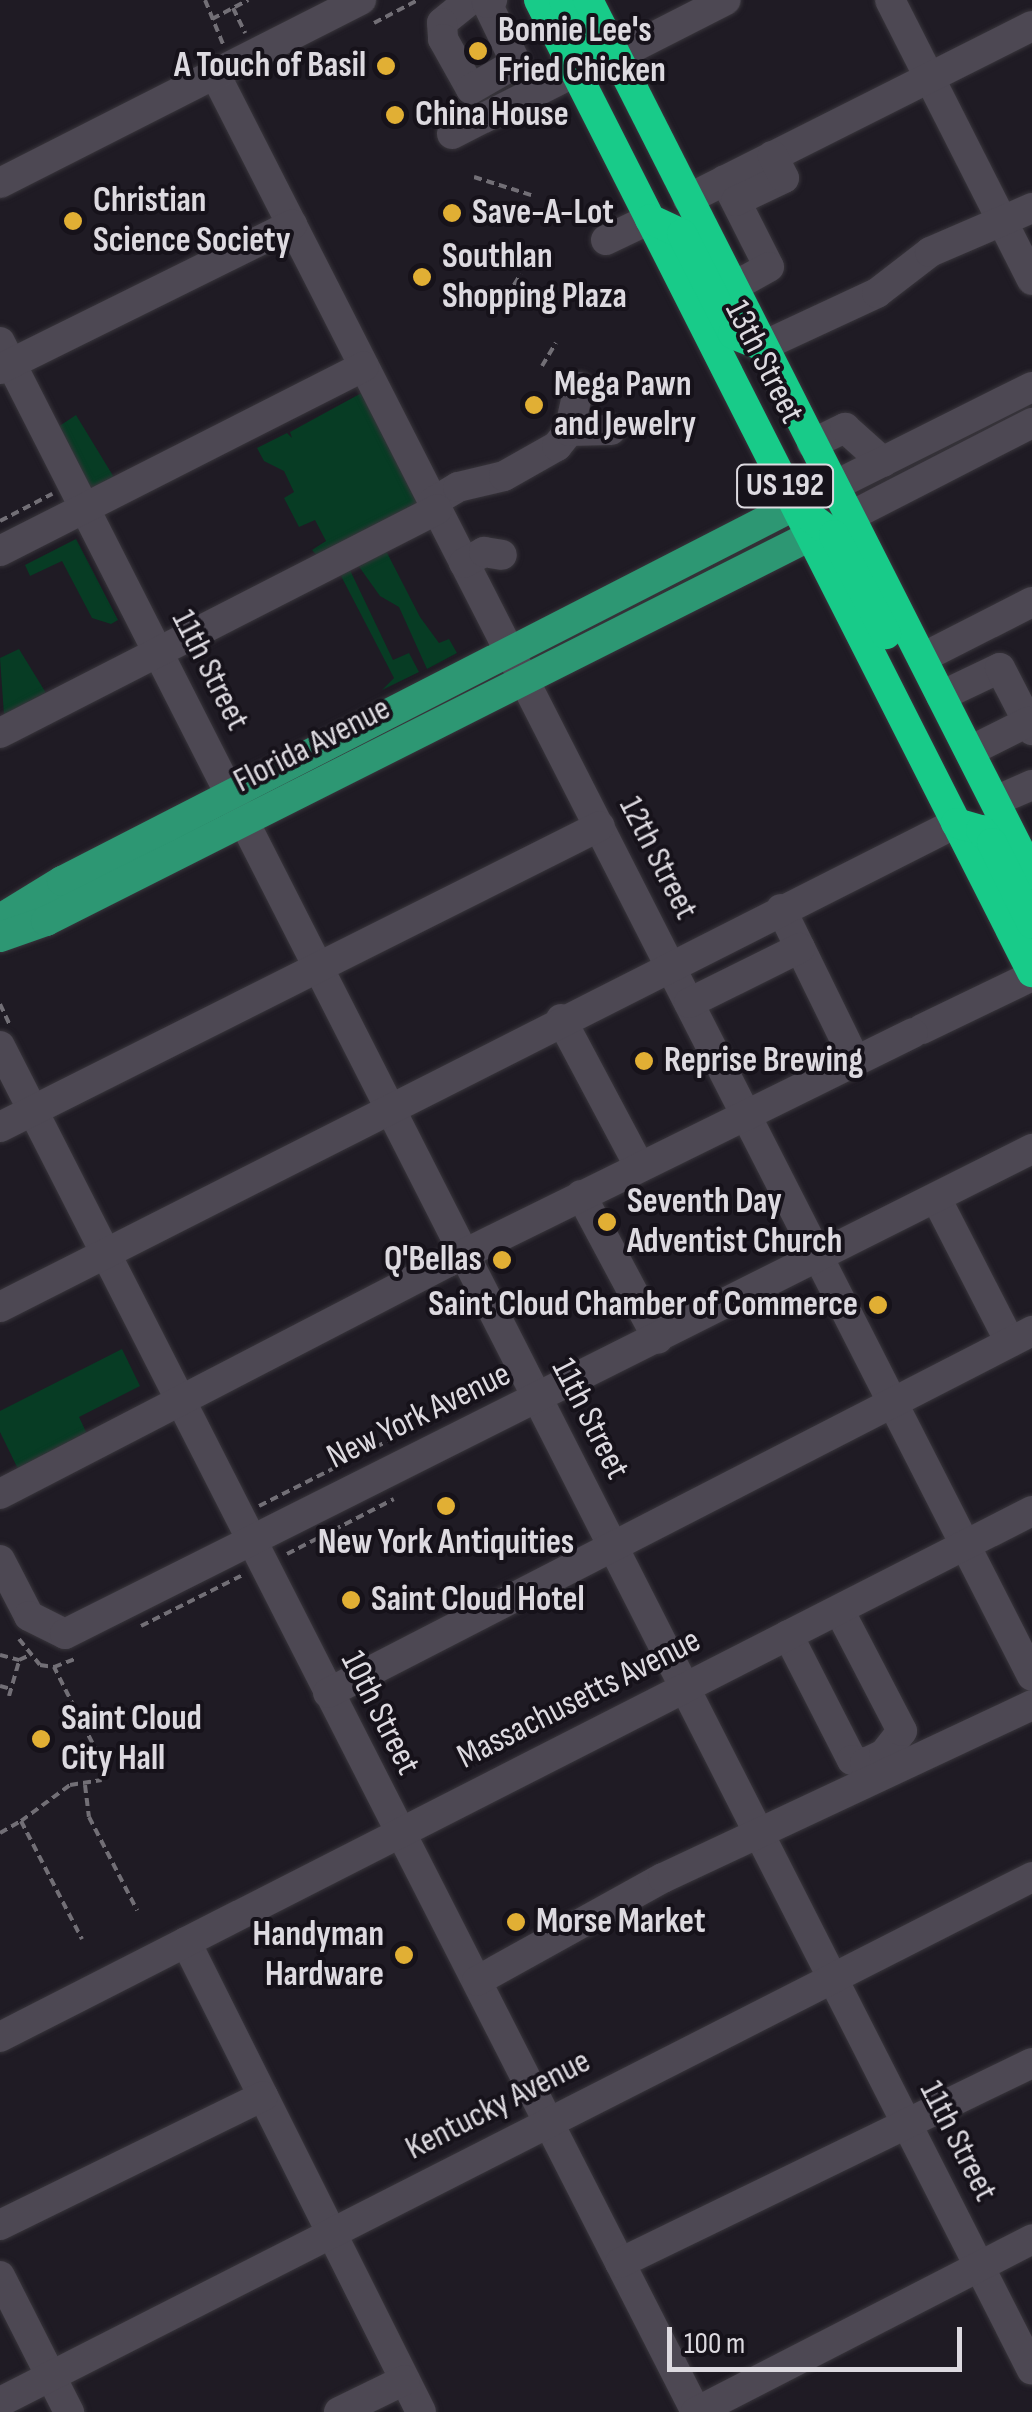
<!DOCTYPE html>
<style>
body{margin:0}
#map{position:relative;width:1032px;height:2412px;overflow:hidden;background:#1f1b24;font-family:"Sofia Sans Condensed",sans-serif}
div>[style]{position:absolute}
[style*='--x']{left:calc(var(--x)*1px);top:calc(var(--y)*1px);width:calc(var(--w)*1px);rotate:calc(var(--a)*1deg)}
.green>*{inset:0;background:#073c24}
.path>*{height:4px;margin-top:-2px;transform-origin:0;background:repeating-linear-gradient(90deg,#726f76 0 8px,transparent 0 13px)}
.roads{filter:drop-shadow(0 0 2px #38353b) drop-shadow(0 0 2px #38353b)}
.minor>*{height:30px;margin:-15px;padding:0 15px;transform-origin:15px;border-radius:15px;background:#4d4853}
.major>*{height:30px;margin:-15px;padding:0 15px;transform-origin:15px;border-radius:15px;background:#2d9773}
.highway>*{height:30px;margin:-15px;padding:0 15px;transform-origin:15px;border-radius:15px;background:#18cb89}
.dots>*{width:28px;height:28px;translate:-50% -50%;box-sizing:border-box;border:5px solid #16121a;border-radius:50%}
span{translate:-50% -50%;white-space:nowrap;text-align:center;line-height:1.15;-webkit-text-stroke:8px #16121a;paint-order:stroke}
.shield-label span{padding:2px 8px;background:#16121a;border:2px solid;border-radius:8px;-webkit-text-stroke-width:0}
.shield-label{font-size:32px;color:#dddae0;font-weight:700}
.poi-label{font-size:35px;color:#dddae0;font-weight:700}
.left{translate:0 -50%;text-align:left}
.right{translate:-100% -50%;text-align:right}
.street-label{font-size:35px;color:#dddae0}
.scale{position:absolute;left:667px;top:2327px;width:295px;height:45px;box-sizing:border-box;border:5px solid #dddae0;border-top:0;padding-left:12px;font-size:30px;line-height:35px;white-space:nowrap;color:#dddae0;-webkit-text-stroke:8px #16121a;paint-order:stroke}
</style>
<div id="map">
<div class="green">
<div style="clip-path:polygon(367px 390px,424px 503px,321px 560px,312px 550px,326px 541px,315px 520px,299px 527px,284px 498px,294px 492px,284px 471px,264px 461px,257px 448px,287px 433px,292px 438px,290px 432px)"></div>
<div style="clip-path:polygon(76px 415px,115px 479px,97px 487px,90px 487px,55px 429px)"></div>
<div style="clip-path:polygon(76px 539px,118px 620px,111px 624px,92px 618px,62px 561px,30px 576px,25px 565px)"></div>
<div style="clip-path:polygon(382px 543px,420px 617px,439px 643px,449px 639px,457px 653px,427px 669px,399px 607px,380px 596px,355px 561px)"></div>
<div style="clip-path:polygon(348px 566px,393px 660px,409px 653px,419px 672px,382px 690px,394px 678px,340px 574px)"></div>
<div style="clip-path:polygon(19px 649px,46px 693px,4px 715px,0 658px)"></div>
<div style="clip-path:polygon(122px 1349px,140px 1386px,79px 1417px,88px 1436px,19px 1471px,0 1432px,0 1411px)"></div>
</div>
<div class="path">
<div style="--x:205;--y:0;--w:48;--a:67.8"></div>
<div style="--x:233;--y:8;--w:28;--a:64"></div>
<div style="--x:212;--y:19;--w:41;--a:-27.8"></div>
<div style="--x:374;--y:23;--w:50;--a:-27.6"></div>
<div style="--x:474;--y:177;--w:60;--a:17.5"></div>
<div style="--x:507;--y:296;--w:26;--a:-58"></div>
<div style="--x:542;--y:366;--w:27;--a:-59"></div>
<div style="--x:0;--y:521;--w:59;--a:-27.4"></div>
<div style="--x:0;--y:1004;--w:23;--a:65"></div>
<div style="--x:259;--y:1506;--w:275;--a:-26.8"></div>
<div style="--x:287;--y:1554;--w:120;--a:-27.2"></div>
<div style="--x:141;--y:1626;--w:116;--a:-26.6"></div>
<div style="--x:19;--y:1639;--w:33;--a:51"></div>
<div style="--x:40;--y:1665;--w:14;--a:8"></div>
<div style="--x:54;--y:1667;--w:22;--a:-21"></div>
<div style="--x:0;--y:1655;--w:20;--a:15"></div>
<div style="--x:19;--y:1660;--w:10;--a:-24"></div>
<div style="--x:0;--y:1686;--w:11;--a:15"></div>
<div style="--x:9;--y:1696;--w:37;--a:-74"></div>
<div style="--x:85;--y:1785;--w:32;--a:83"></div>
<div style="--x:89;--y:1817;--w:105;--a:62.7"></div>
<div style="--x:21;--y:1821;--w:61;--a:-36.3"></div>
<div style="--x:70;--y:1785;--w:32;--a:-9"></div>
<div style="--x:102;--y:1780;--w:14;--a:-82"></div>
<div style="--x:104;--y:1766;--w:111;--a:-116.8"></div>
<div style="--x:0;--y:1833;--w:24;--a:-30"></div>
<div style="--x:21;--y:1821;--w:133;--a:62.7"></div>
</div>
<div class="roads">
<div class="minor">
<div style="--x:470;--y:0;--w:36;--a:141"></div>
<div style="--x:442;--y:23;--w:16;--a:86"></div>
<div style="--x:443;--y:39;--w:57;--a:60.8"></div>
<div style="--x:471;--y:89;--w:52;--a:-30"></div>
<div style="--x:516;--y:63;--w:67;--a:-115.8"></div>
<div style="--x:487;--y:3;--w:6;--a:-31"></div>
<div style="--x:890;--y:0;--w:314;--a:63.1"></div>
<div style="--x:616;--y:56;--w:123;--a:-27"></div>
<div style="--x:215;--y:74;--w:1798;--a:62.98"></div>
<div style="--x:452;--y:134;--w:138;--a:-26.8"></div>
<div style="--x:725;--y:180;--w:97;--a:63.2"></div>
<div style="--x:769;--y:267;--w:41;--a:150.9"></div>
<div style="--x:0;--y:183;--w:405;--a:-26.9"></div>
<div style="--x:688;--y:199;--w:385;--a:-26.7"></div>
<div style="--x:736;--y:201;--w:53;--a:-25.6"></div>
<div style="--x:784;--y:178;--w:25;--a:-117"></div>
<div style="--x:606;--y:240;--w:49;--a:-25.5"></div>
<div style="--x:0;--y:342;--w:2275;--a:63.03"></div>
<div style="--x:763;--y:346;--w:126;--a:-24.9"></div>
<div style="--x:877;--y:293;--w:67;--a:-37.7"></div>
<div style="--x:930;--y:252;--w:111;--a:-23.3"></div>
<div style="--x:0;--y:369;--w:326;--a:-26.3"></div>
<div style="--x:569;--y:431;--w:42;--a:-1.4"></div>
<div style="--x:812;--y:444;--w:37;--a:-26"></div>
<div style="--x:845;--y:428;--w:51;--a:41.8"></div>
<div style="--x:834;--y:486;--w:221;--a:-26.6"></div>
<div style="--x:433;--y:502;--w:29;--a:-31"></div>
<div style="--x:458;--y:487;--w:47;--a:-13.4"></div>
<div style="--x:504;--y:476;--w:61;--a:-29.5"></div>
<div style="--x:557;--y:446;--w:19;--a:-51"></div>
<div style="--x:569;--y:431;--w:45;--a:-77.2"></div>
<div style="--x:849;--y:517;--w:206;--a:-27.2"></div>
<div style="--x:0;--y:551;--w:408;--a:-26.9"></div>
<div style="--x:464;--y:563;--w:23;--a:-29"></div>
<div style="--x:484;--y:552;--w:18;--a:9"></div>
<div style="--x:922;--y:658;--w:123;--a:-27"></div>
<div style="--x:941;--y:696;--w:65;--a:-25.4"></div>
<div style="--x:1000;--y:668;--w:70;--a:62.7"></div>
<div style="--x:0;--y:733;--w:491;--a:-27.1"></div>
<div style="--x:970;--y:751;--w:65;--a:-26.6"></div>
<div style="--x:995;--y:801;--w:40;--a:-23.4"></div>
<div style="--x:781;--y:909;--w:168;--a:63.9"></div>
<div style="--x:689;--y:1003;--w:124;--a:-26.4"></div>
<div style="--x:561;--y:1019;--w:166;--a:62"></div>
<div style="--x:922;--y:1029;--w:122;--a:-25.7"></div>
<div style="--x:0;--y:1046;--w:1533;--a:63"></div>
<div style="--x:0;--y:1127;--w:671;--a:-26.64"></div>
<div style="--x:581;--y:1195;--w:163;--a:61.9"></div>
<div style="--x:936;--y:1198;--w:162;--a:62.8"></div>
<div style="--x:0;--y:1307;--w:1072;--a:-26.85"></div>
<div style="--x:0;--y:1494;--w:505;--a:-27.38"></div>
<div style="--x:448;--y:1262;--w:518;--a:-26.22"></div>
<div style="--x:0;--y:1560;--w:63;--a:62.6"></div>
<div style="--x:29;--y:1616;--w:40;--a:26.6"></div>
<div style="--x:65;--y:1634;--w:1082;--a:-26.64"></div>
<div style="--x:788;--y:1635;--w:140;--a:62.9"></div>
<div style="--x:852;--y:1760;--w:13;--a:13"></div>
<div style="--x:865;--y:1763;--w:21;--a:-25"></div>
<div style="--x:884;--y:1754;--w:29;--a:-52"></div>
<div style="--x:902;--y:1731;--w:136;--a:-117.5"></div>
<div style="--x:328;--y:1693;--w:792;--a:-27.21"></div>
<div style="--x:186;--y:1942;--w:525;--a:63.43"></div>
<div style="--x:477;--y:1981;--w:213;--a:-29"></div>
<div style="--x:663;--y:1878;--w:408;--a:-25.1"></div>
<div style="--x:0;--y:2037;--w:1158;--a:-27.01"></div>
<div style="--x:0;--y:2225;--w:293;--a:-26.1"></div>
<div style="--x:620;--y:2263;--w:458;--a:-25.9"></div>
<div style="--x:0;--y:2276;--w:153;--a:63.1"></div>
<div style="--x:0;--y:2402;--w:1158;--a:-26.96"></div>
<div style="--x:339;--y:2412;--w:73;--a:-25.9"></div>
<div style="--x:696;--y:2412;--w:378;--a:-27.2"></div>
</div>
<div class="major">
<div style="--x:0;--y:919;--w:73;--a:-31.5"></div>
<div style="--x:62;--y:881;--w:822;--a:-27.13"></div>
<div style="--x:0;--y:937;--w:49;--a:-19.2"></div>
<div style="--x:46;--y:921;--w:856;--a:-26.74"></div>
</div>
<div class="highway">
<div style="--x:539;--y:0;--w:1090;--a:63.11"></div>
<div style="--x:564;--y:0;--w:37;--a:63"></div>
<div style="--x:581;--y:33;--w:40;--a:34"></div>
<div style="--x:588;--y:0;--w:981;--a:63.1"></div>
<div style="--x:650;--y:219;--w:35;--a:25"></div>
<div style="--x:682;--y:234;--w:112;--a:63"></div>
<div style="--x:733;--y:334;--w:32;--a:22"></div>
<div style="--x:801;--y:510;--w:41;--a:37.1"></div>
<div style="--x:834;--y:535;--w:112;--a:62.3"></div>
<div style="--x:956;--y:823;--w:26;--a:16"></div>
<div style="--x:981;--y:830;--w:17;--a:50"></div>
<div style="--x:992;--y:843;--w:90;--a:63.7"></div>
</div>
</div>
<div class="dots">
<div style="left:478px;top:51px;background:#e1af34"></div>
<div style="left:386px;top:66px;background:#e1af34"></div>
<div style="left:395px;top:115px;background:#e1af34"></div>
<div style="left:452px;top:213px;background:#e1af34"></div>
<div style="left:73px;top:221px;background:#e1af34"></div>
<div style="left:422px;top:277px;background:#e1af34"></div>
<div style="left:534px;top:405px;background:#e1af34"></div>
<div style="left:644px;top:1061px;background:#e1af34"></div>
<div style="left:607px;top:1222px;background:#e1af34"></div>
<div style="left:502px;top:1260px;background:#e1af34"></div>
<div style="left:878px;top:1305px;background:#e1af34"></div>
<div style="left:446px;top:1506px;background:#e1af34"></div>
<div style="left:351px;top:1600px;background:#e1af34"></div>
<div style="left:41px;top:1739px;background:#e1af34"></div>
<div style="left:516px;top:1922px;background:#e1af34"></div>
<div style="left:404px;top:1955px;background:#e1af34"></div>
</div>
<div class="shield-label">
<span style="left:785px;top:486px">US 192</span>
</div>
<div class="poi-label">
<span class="left" style="left:498px;top:51px">Bonnie Lee's<br>Fried Chicken</span>
<span class="right" style="left:366px;top:66px">A Touch of Basil</span>
<span class="left" style="left:415px;top:115px">China House</span>
<span class="left" style="left:93px;top:221px">Christian<br>Science Society</span>
<span class="left" style="left:472px;top:213px">Save-A-Lot</span>
<span class="left" style="left:442px;top:277px">Southlan<br>Shopping Plaza</span>
<span class="left" style="left:554px;top:405px">Mega Pawn<br>and Jewelry</span>
<span class="left" style="left:664px;top:1061px">Reprise Brewing</span>
<span class="left" style="left:627px;top:1222px">Seventh Day<br>Adventist Church</span>
<span class="right" style="left:482px;top:1260px">Q'Bellas</span>
<span class="right" style="left:858px;top:1305px">Saint Cloud Chamber of Commerce</span>
<span style="left:446px;top:1543px">New York Antiquities</span>
<span class="left" style="left:371px;top:1600px">Saint Cloud Hotel</span>
<span class="left" style="left:61px;top:1739px">Saint Cloud<br>City Hall</span>
<span class="left" style="left:536px;top:1922px">Morse Market</span>
<span class="right" style="left:384px;top:1955px">Handyman<br>Hardware</span>
</div>
<div class="street-label">
<span style="left:764px;top:362px;rotate:63deg">13th Street</span>
<span style="left:210px;top:670px;rotate:63deg">11th Street</span>
<span style="left:312px;top:745px;rotate:-27deg">Florida Avenue</span>
<span style="left:658px;top:858px;rotate:63deg">12th Street</span>
<span style="left:419px;top:1416px;rotate:-26deg">New York Avenue</span>
<span style="left:590px;top:1419px;rotate:63deg">11th Street</span>
<span style="left:579px;top:1699px;rotate:-27deg">Massachusetts Avenue</span>
<span style="left:380px;top:1713px;rotate:63deg">10th Street</span>
<span style="left:498px;top:2105px;rotate:-27deg">Kentucky Avenue</span>
<span style="left:958px;top:2141px;rotate:63deg">11th Street</span>
</div>
<div class="scale">100 m</div>
</div>
